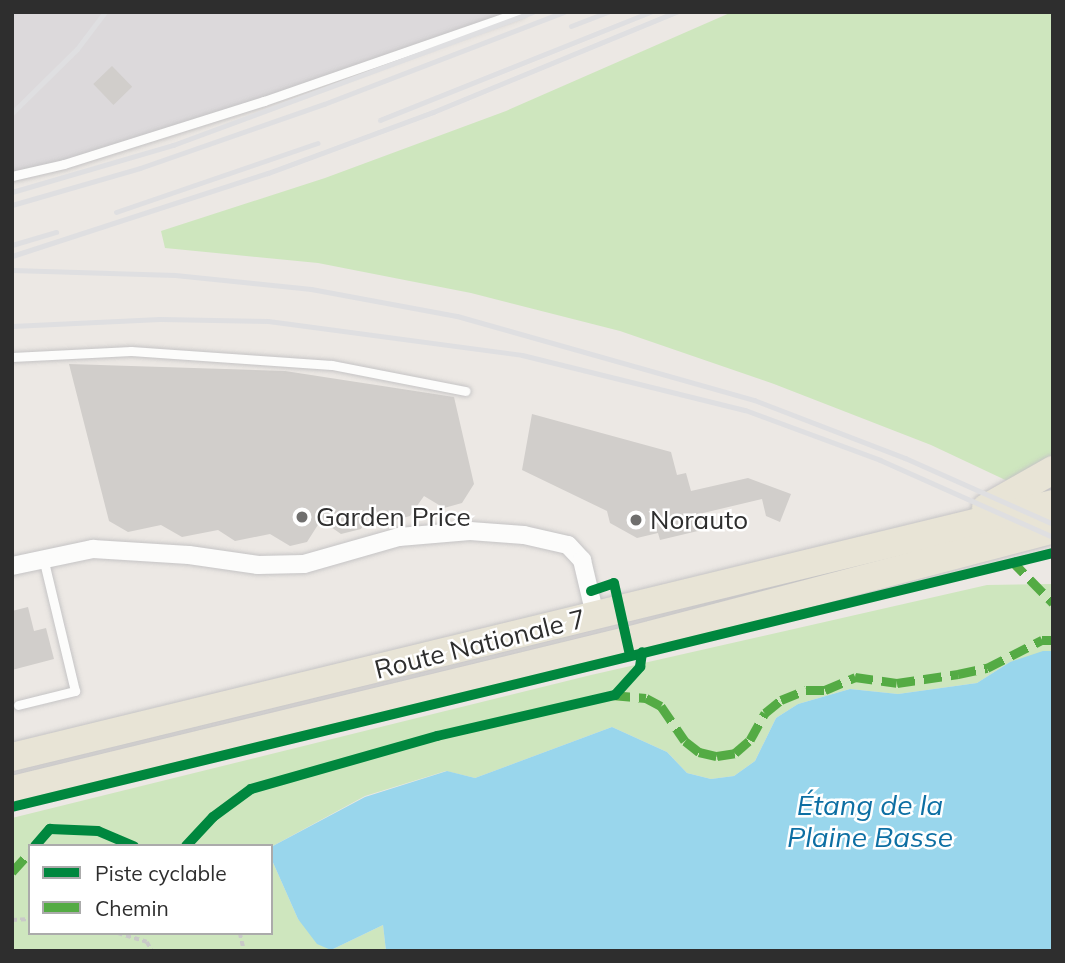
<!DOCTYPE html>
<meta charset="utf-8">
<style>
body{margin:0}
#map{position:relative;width:1065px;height:963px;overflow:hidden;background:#ece8e4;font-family:Mulish,sans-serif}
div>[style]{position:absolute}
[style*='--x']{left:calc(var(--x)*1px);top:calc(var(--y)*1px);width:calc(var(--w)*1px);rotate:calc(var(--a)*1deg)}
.industrial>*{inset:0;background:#dcd9db}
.green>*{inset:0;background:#cee6be}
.water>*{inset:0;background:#99d6ec}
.building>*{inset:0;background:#d1cecb;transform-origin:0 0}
.path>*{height:3.5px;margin-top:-1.75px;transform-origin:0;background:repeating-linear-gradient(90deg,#c9c9c8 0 5px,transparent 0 8.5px)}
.roads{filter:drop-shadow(0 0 2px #c5c4c5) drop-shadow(0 0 2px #c5c4c5)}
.service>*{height:9px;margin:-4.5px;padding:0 4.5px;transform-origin:4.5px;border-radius:4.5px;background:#fcfcfb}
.minor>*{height:18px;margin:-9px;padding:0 9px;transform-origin:9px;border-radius:9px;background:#fcfcfb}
.primary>*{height:28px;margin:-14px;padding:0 14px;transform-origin:14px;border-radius:14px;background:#e8e4d6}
.rail>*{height:5px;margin:-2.5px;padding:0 2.5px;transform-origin:2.5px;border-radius:2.5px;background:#dfdfe1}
.quiet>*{height:9px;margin-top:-4.5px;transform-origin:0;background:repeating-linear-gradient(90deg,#54ab44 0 18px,transparent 0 27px)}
.cycleway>*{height:10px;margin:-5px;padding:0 5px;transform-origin:5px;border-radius:5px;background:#00873e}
.dots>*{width:19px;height:19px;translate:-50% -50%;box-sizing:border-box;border:4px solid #fff;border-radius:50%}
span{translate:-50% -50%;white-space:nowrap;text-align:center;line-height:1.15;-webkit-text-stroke:5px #fff;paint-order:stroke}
.poi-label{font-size:26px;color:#2e2e2e}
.left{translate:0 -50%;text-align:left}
.street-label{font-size:26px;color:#2e2e2e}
.water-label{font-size:28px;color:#0d6fa3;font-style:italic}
.frame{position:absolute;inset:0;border:14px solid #2e2e2e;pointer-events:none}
.legend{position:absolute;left:28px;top:844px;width:245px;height:91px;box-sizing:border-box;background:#fff;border:2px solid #ababab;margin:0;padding:9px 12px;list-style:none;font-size:21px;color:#2e2e2e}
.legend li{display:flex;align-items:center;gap:14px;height:35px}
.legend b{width:35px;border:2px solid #ababab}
</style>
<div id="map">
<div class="industrial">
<div style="clip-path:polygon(12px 12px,512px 12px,264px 101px,12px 176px)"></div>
</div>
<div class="green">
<div style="clip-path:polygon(732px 12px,1053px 12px,1053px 478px,1016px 485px,931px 445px,774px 384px,620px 331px,471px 293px,318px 263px,165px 248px,161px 231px,325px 178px,506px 111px)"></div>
<div style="clip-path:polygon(1053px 584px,1053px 651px,1010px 662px,977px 683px,898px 694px,850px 689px,798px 704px,776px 718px,755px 761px,734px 776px,711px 779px,687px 773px,667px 752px,612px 727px,475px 778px,446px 771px,365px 796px,271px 847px,30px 846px,30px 933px,271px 933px,271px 858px,298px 919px,331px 950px,383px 925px,386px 951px,12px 951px,12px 818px,591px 675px,987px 585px)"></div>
</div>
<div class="water">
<div style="clip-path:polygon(1043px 651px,1053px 651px,1053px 951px,386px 951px,383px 925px,331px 950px,317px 944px,298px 919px,271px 858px,271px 847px,365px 797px,447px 771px,475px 778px,612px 727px,667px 752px,687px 773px,711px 779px,734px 776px,755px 761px,776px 718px,798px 704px,850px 689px,898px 694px,977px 683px,1010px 662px)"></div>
</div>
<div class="building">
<div style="left:112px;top:66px;width:29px;height:26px;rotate:46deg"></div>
<div style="clip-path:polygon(69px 364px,285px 371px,454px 397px,474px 484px,462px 503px,444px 508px,424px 496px,410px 516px,391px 521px,373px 509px,361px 529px,341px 534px,321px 520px,307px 542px,290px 546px,270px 534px,235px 541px,218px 530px,182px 537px,161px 525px,128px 532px,109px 521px)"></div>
<div style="clip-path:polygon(532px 414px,671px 452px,677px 475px,686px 473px,691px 491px,748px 478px,791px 494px,780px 522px,766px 516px,762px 499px,699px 514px,702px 530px,660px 540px,658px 533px,637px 538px,610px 523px,607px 511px,522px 470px)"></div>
<div style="clip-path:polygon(28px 607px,34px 631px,46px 628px,54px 659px,12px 670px,12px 611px)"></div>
</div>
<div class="path">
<div style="--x:192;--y:842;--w:4;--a:76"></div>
<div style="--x:12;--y:920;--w:18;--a:-3"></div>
<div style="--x:118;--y:933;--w:30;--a:17"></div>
<div style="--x:147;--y:942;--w:10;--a:61"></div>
<div style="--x:240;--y:933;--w:18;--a:77"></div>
</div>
<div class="roads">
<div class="service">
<div style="--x:12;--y:176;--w:53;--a:-13"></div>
<div style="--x:64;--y:164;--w:210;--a:-17.5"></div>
<div style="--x:264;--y:101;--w:271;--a:-19.2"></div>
<div style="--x:12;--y:357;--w:119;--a:-2.9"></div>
<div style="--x:131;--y:351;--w:201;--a:4"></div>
<div style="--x:332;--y:365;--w:136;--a:11"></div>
<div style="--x:18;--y:705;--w:59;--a:-13.8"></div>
<div style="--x:75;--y:691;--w:137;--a:-103.5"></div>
</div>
<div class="minor">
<div style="--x:12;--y:566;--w:83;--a:-11.9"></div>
<div style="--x:93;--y:549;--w:96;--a:3.6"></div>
<div style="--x:189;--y:555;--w:70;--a:8.2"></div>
<div style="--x:258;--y:565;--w:46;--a:-1.2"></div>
<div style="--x:304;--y:564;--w:99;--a:-15.9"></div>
<div style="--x:399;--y:537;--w:71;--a:-4.8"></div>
<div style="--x:470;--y:531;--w:54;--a:4.2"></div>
<div style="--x:524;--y:535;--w:45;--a:12.8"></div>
<div style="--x:568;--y:545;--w:21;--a:47"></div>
<div style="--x:582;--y:560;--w:57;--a:76.7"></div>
</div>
<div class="primary">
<div style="--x:986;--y:508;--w:77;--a:-29.6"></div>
<div style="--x:12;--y:757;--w:1071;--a:-13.66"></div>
<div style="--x:12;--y:790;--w:633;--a:-13.62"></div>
<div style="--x:627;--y:641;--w:440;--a:-14.7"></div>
</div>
</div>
<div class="rail">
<div style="--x:571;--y:26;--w:39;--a:-21"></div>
<div style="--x:12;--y:113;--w:91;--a:-44.6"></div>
<div style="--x:77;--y:49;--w:46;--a:-52.9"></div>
<div style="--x:380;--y:120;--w:291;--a:-21.8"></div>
<div style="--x:12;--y:192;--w:168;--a:-16.3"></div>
<div style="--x:173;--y:145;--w:383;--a:-20.3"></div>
<div style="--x:12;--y:205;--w:133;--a:-16.1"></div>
<div style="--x:140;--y:168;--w:195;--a:-19.2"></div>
<div style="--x:324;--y:104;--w:257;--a:-21"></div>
<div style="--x:116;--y:212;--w:213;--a:-18.9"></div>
<div style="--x:12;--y:245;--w:46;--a:-16.5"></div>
<div style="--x:12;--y:256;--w:269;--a:-18"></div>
<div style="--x:268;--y:173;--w:176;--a:-20.3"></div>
<div style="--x:433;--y:112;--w:263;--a:-22.4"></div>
<div style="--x:12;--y:270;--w:163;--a:1.8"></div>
<div style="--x:175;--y:275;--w:137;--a:5.9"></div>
<div style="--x:311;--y:289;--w:148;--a:10.5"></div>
<div style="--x:457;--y:316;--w:309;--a:15.8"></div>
<div style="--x:754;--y:400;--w:162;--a:21"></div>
<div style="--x:905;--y:458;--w:162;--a:24"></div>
<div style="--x:12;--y:326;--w:148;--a:-2.7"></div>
<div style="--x:160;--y:319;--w:108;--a:1.1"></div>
<div style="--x:268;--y:321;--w:256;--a:7.6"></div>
<div style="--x:522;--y:355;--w:230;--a:13.9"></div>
<div style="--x:745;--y:410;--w:144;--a:20.3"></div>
<div style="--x:880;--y:460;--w:189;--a:24"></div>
</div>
<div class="quiet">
<div style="--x:1011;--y:560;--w:60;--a:45.7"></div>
<div style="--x:612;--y:695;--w:34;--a:5"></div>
<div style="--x:646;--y:698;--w:17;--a:28"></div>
<div style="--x:661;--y:706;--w:42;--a:55.6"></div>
<div style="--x:685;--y:741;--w:18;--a:38"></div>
<div style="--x:699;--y:752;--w:18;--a:13"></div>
<div style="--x:717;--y:756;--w:18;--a:-9"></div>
<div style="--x:735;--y:753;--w:20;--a:-41"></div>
<div style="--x:750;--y:740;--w:31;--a:-61"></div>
<div style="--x:765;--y:713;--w:21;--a:-39"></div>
<div style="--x:781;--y:700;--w:27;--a:-22"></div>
<div style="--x:806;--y:690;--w:19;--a:0"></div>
<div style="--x:825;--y:690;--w:33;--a:-23"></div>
<div style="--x:855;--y:677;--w:42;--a:8.1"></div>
<div style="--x:897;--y:683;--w:62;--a:-8.4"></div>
<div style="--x:958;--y:674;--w:30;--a:-12"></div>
<div style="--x:987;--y:668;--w:62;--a:-27"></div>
<div style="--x:1042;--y:640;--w:11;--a:0"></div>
<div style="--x:12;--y:872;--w:27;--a:-48"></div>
</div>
<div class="cycleway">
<div style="--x:591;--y:591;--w:24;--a:-19"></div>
<div style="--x:614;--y:583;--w:74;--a:77.5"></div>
<div style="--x:12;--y:807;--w:1072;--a:-13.71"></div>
<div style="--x:35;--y:846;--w:23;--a:-49"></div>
<div style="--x:50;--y:829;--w:48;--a:2.4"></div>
<div style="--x:98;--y:831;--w:39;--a:23"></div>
<div style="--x:186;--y:846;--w:40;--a:-47"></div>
<div style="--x:213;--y:817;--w:47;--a:-36.4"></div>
<div style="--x:251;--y:789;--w:193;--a:-15.9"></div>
<div style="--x:437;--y:736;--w:183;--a:-13"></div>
<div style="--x:615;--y:695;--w:38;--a:-48"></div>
<div style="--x:640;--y:667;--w:15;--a:-82"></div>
</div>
<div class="dots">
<div style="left:302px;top:517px;background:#706f6e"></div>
<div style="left:636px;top:520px;background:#706f6e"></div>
</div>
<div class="poi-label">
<span class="left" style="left:316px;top:517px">Garden Price</span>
<span class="left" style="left:650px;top:520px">Norauto</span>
</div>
<div class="street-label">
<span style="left:480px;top:644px;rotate:-14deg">Route Nationale 7</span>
</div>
<div class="water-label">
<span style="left:870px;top:821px">Étang de la<br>Plaine Basse</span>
</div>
<div class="frame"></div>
<ul class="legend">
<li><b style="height:9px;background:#00873e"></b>Piste cyclable</li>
<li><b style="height:9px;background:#54ab44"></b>Chemin</li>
</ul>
</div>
